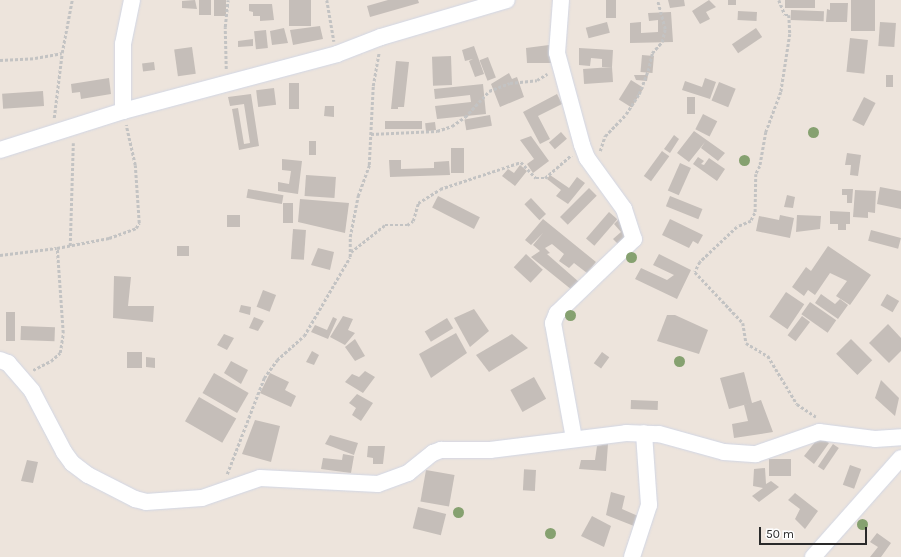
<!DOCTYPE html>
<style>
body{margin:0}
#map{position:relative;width:901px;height:557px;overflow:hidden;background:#ede4dc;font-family:Karla,sans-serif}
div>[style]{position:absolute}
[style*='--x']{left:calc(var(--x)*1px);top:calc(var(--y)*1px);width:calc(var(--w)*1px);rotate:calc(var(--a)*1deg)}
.building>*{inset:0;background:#c5beb9;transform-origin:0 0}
.path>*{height:2.5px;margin-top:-1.25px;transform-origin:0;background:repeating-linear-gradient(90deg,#c3c3c3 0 3px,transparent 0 5px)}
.roads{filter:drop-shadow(0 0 1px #d1d6e4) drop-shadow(0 0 1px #d1d6e4)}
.minor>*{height:16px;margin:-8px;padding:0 8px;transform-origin:8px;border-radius:8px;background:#fff}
.trees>*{width:11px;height:11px;margin:-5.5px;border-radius:50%;background:#86a170}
span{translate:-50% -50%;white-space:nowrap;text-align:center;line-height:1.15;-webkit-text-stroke:3px #fff;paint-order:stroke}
.scale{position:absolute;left:759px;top:527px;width:108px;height:18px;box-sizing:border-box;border:2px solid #2a2a2a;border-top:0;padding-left:5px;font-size:12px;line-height:14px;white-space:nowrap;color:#2a2a2a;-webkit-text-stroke:3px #fff;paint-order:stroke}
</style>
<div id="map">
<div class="building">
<div style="clip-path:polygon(195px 0,197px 9px,182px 8px,182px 1px)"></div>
<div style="left:199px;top:0;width:12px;height:15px"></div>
<div style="left:214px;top:0;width:12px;height:16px"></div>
<div style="left:289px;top:0;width:22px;height:26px"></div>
<div style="clip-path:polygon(388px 0,418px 0,419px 3px,370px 17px,367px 6px)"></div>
<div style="left:606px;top:0;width:10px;height:18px"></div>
<div style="clip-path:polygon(668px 0,684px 0,685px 6px,670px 8px)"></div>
<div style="clip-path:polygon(709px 0,716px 7px,706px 12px,710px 19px,700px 24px,692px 11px)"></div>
<div style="left:728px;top:0;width:8px;height:5px"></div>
<div style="left:785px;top:0;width:30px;height:8px"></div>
<div style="left:851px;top:0;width:24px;height:31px"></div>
<div style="clip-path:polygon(830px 3px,848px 3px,847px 22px,826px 22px,827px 9px,830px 10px)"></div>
<div style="clip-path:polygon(249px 4px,272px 4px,274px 20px,260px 21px,260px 16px,253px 16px,253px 12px,249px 11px)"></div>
<div style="left:791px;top:10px;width:33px;height:10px;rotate:2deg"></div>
<div style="left:738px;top:11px;width:19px;height:9px;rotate:3deg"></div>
<div style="clip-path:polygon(671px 12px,673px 42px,630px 43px,630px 23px,641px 22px,641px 33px,658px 32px,658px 20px,649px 21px,648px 13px)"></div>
<div style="left:607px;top:22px;width:11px;height:22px;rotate:75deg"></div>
<div style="left:880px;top:22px;width:16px;height:24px;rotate:4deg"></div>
<div style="clip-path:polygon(320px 26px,323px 39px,293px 45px,290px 30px)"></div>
<div style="clip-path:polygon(284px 28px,288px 43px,272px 45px,270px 31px)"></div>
<div style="left:756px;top:28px;width:11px;height:29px;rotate:56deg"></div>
<div style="left:266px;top:30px;width:18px;height:12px;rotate:84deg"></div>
<div style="left:850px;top:38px;width:18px;height:34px;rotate:6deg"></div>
<div style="clip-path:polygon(253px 39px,253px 46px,238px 47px,238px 41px)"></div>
<div style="clip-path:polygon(549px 45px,551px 63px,527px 63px,526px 48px)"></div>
<div style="clip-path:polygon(474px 46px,484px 74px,475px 77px,469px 61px,473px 59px,465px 61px,462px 50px)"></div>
<div style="left:192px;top:47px;width:27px;height:18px;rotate:82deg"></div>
<div style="clip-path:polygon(579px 48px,613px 50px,612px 67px,602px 67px,602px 59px,591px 58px,590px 66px,579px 65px)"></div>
<div style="left:642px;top:55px;width:12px;height:17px;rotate:5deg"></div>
<div style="left:451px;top:56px;width:29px;height:19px;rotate:88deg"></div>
<div style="left:488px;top:57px;width:22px;height:9px;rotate:69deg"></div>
<div style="clip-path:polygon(396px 61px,409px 62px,404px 107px,398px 107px,398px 109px,391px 109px)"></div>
<div style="left:154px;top:62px;width:8px;height:12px;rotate:83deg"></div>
<div style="left:612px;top:67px;width:15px;height:29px;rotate:86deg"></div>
<div style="clip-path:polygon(509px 73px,512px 79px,517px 77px,524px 97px,500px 107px,491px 84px)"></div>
<div style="clip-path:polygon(634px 75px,648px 75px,647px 81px,636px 80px)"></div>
<div style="left:886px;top:75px;width:7px;height:12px"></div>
<div style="clip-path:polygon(109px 78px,111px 94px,81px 99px,80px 92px,72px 93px,71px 84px)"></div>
<div style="clip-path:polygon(705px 78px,716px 82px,710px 99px,682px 90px,685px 81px,702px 87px)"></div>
<div style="left:631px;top:80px;width:15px;height:23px;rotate:32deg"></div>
<div style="left:719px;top:82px;width:18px;height:20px;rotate:22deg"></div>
<div style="left:289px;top:83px;width:10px;height:26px"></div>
<div style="clip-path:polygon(483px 84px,486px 114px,437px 119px,435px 106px,471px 102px,470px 95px,435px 99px,434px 89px)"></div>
<div style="left:274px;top:88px;width:17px;height:18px;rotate:83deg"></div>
<div style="left:43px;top:91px;width:15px;height:41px;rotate:86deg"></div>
<div style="clip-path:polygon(251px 94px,259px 146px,239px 150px,232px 109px,238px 108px,244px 144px,250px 143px,244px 104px,230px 106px,228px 97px)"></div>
<div style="clip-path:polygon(557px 94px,562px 104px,538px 116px,550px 139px,540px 144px,523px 112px)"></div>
<div style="left:687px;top:97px;width:8px;height:17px"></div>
<div style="left:864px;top:97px;width:13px;height:26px;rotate:27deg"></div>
<div style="clip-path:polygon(325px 106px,334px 106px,334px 117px,324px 116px)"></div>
<div style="left:703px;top:114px;width:16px;height:17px;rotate:27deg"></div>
<div style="left:490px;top:115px;width:11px;height:26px;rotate:80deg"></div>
<div style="left:422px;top:121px;width:8px;height:37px;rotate:90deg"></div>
<div style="left:435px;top:122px;width:8px;height:10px;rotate:83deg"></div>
<div style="clip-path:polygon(694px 131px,725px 153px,718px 161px,701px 148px,705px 142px,689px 162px,677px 153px)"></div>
<div style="left:561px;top:132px;width:9px;height:16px;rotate:49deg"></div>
<div style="clip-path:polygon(674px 135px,679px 139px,670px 153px,664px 149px)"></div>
<div style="clip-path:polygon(531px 136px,549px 161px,533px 173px,527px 164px,534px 159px,520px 140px)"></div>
<div style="left:309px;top:141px;width:7px;height:14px"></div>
<div style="left:451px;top:148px;width:13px;height:25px"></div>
<div style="left:662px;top:151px;width:9px;height:31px;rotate:36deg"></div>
<div style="clip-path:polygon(847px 153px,861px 155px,858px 176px,850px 175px,851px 165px,845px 165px)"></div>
<div style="clip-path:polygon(698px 157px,704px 161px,701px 164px,704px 165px,709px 158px,725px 169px,717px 181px,693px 164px)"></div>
<div style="clip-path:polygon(282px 159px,302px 161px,298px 194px,278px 191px,278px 182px,289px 184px,291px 171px,282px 170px)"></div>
<div style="clip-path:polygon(389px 160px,401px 160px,401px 169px,434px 168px,434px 162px,449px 161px,450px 175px,390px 177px)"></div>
<div style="left:680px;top:163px;width:12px;height:30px;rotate:24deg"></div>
<div style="clip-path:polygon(520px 165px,527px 171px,515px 186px,502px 176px,508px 169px,514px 173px)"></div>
<div style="left:306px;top:175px;width:30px;height:21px;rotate:4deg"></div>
<div style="clip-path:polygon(550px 175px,569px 188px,577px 177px,585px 183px,568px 204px,556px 196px,561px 190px,547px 179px)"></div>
<div style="clip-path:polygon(880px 187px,901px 191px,901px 209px,877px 204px)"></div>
<div style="left:589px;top:188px;width:11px;height:41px;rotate:45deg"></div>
<div style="left:248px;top:189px;width:36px;height:9px;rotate:10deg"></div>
<div style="clip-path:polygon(842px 189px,853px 189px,852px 203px,847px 203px,847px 195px,842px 195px)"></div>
<div style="clip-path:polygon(855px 190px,876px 191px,875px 213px,868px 212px,868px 218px,853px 217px)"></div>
<div style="clip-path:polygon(787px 195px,795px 197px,793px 208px,784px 207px)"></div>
<div style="left:438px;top:196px;width:47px;height:13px;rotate:27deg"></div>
<div style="left:670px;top:196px;width:35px;height:11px;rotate:22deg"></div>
<div style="left:531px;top:198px;width:22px;height:9px;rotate:47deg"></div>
<div style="clip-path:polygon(300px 199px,349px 203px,345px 233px,298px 222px)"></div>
<div style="left:283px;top:203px;width:10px;height:20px"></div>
<div style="clip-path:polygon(830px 211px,850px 212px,850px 224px,846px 224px,846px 230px,838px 230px,838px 224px,830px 224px)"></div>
<div style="left:609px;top:212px;width:11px;height:35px;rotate:41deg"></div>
<div style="left:227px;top:215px;width:13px;height:12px"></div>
<div style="clip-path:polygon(780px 215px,794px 218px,790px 238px,756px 231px,759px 216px,779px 220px)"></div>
<div style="clip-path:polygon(797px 215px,821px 216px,820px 229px,796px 232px)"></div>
<div style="clip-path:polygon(543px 219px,596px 262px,587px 273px,574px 263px,569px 268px,559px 261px,564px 254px,552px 244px,545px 248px,550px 253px,547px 254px,579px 282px,572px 290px,531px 257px,540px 251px,533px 245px,543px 233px,531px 245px,525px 240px)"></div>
<div style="clip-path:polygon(619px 219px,631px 231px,618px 244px,613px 239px,621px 232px,614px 224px)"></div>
<div style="clip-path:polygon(670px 219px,703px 235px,698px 244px,693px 241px,689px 248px,662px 235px)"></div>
<div style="left:293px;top:229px;width:13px;height:30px;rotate:4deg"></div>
<div style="left:871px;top:230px;width:31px;height:11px;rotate:15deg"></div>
<div style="left:177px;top:246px;width:12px;height:10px"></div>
<div style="clip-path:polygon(828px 246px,871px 275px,850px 305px,836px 296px,847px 281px,830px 273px,815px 295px,808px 290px,804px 296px,792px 287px,806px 267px,811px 271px)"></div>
<div style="clip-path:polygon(318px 248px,334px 252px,330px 270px,311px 265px)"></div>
<div style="left:526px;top:254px;width:23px;height:18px;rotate:43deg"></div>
<div style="clip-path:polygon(659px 254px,691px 270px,677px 299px,635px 279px,641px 268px,667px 280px,674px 275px,653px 265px)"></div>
<div style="clip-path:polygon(114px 276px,131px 277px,128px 306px,154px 306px,153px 322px,113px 318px)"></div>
<div style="left:263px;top:290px;width:14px;height:18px;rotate:21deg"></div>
<div style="left:786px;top:292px;width:22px;height:30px;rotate:34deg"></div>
<div style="clip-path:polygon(821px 294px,835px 304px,840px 299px,848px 305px,838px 319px,815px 303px)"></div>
<div style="left:887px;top:294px;width:14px;height:13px;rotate:30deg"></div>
<div style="left:810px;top:302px;width:32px;height:15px;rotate:35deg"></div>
<div style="clip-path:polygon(241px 305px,251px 307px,250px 315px,239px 312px)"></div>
<div style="clip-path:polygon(474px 309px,489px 331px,470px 347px,454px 318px)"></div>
<div style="left:6px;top:312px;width:9px;height:29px"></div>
<div style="clip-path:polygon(667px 315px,675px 315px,708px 330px,699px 354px,657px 341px)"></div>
<div style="clip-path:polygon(343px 316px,353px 319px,348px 330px,355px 333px,345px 345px,330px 337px)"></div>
<div style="left:802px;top:316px;width:10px;height:24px;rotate:37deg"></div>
<div style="clip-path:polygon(254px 317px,264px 321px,258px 331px,249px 328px)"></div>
<div style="clip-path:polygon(333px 317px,337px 319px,328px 339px,311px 332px,315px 325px,327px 330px)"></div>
<div style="left:447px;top:318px;width:12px;height:26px;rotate:59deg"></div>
<div style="clip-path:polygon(888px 324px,901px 338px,901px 351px,889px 363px,869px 343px)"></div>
<div style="left:21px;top:326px;width:34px;height:14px;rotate:2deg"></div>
<div style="clip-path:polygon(456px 333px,467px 353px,431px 378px,419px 354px)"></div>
<div style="clip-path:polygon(224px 334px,234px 338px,227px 350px,217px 345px)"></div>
<div style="clip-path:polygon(512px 334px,528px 348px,489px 372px,476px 355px)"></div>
<div style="clip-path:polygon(355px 339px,365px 356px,355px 361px,345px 347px)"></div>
<div style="left:851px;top:339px;width:30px;height:21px;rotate:45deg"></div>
<div style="clip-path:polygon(312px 351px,319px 355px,314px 365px,306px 362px)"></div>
<div style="left:127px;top:352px;width:15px;height:16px"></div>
<div style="left:602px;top:352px;width:9px;height:14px;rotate:36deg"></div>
<div style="clip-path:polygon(146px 357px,155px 358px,155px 368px,146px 367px)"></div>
<div style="clip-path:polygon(231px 361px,248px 370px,241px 384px,224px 373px)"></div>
<div style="clip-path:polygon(365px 371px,375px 377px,363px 393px,345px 382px,352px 374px,359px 377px)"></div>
<div style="clip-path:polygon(744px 372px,752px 403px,761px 400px,773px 432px,734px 438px,732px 424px,748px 421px,744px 405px,751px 403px,729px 409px,720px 378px)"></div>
<div style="left:214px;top:373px;width:40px;height:23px;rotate:30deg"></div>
<div style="clip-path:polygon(270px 373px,289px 382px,285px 390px,296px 396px,291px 407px,260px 393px)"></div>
<div style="left:534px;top:377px;width:25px;height:27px;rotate:61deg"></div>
<div style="clip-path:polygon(881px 380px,899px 398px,895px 416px,875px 398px)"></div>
<div style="clip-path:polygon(357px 394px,373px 403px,361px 421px,352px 415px,356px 408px,349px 403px)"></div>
<div style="left:199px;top:397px;width:43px;height:28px;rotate:30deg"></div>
<div style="left:631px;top:400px;width:27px;height:9px;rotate:2deg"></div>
<div style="clip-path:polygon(255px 420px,280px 426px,271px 462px,242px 454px)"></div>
<div style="clip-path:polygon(330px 435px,358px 443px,354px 455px,325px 444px)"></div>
<div style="clip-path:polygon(819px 437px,829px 443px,814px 464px,804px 456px)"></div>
<div style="clip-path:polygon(608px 444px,606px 471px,579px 469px,581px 460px,595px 460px,597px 446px)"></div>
<div style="left:833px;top:444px;width:7px;height:27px;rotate:34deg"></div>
<div style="clip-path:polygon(368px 446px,385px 446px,383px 464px,373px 464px,373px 458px,367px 457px)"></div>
<div style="clip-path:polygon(343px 454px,354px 456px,351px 473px,321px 469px,323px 458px,342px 460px)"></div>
<div style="left:769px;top:459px;width:22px;height:17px"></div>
<div style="clip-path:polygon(27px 460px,38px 462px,33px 483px,21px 481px)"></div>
<div style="left:850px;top:465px;width:12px;height:21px;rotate:20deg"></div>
<div style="clip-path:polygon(765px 468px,766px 484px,771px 481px,779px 487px,759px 502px,752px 496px,763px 488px,753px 486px,754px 469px)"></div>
<div style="left:426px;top:470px;width:29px;height:32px;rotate:10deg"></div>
<div style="left:536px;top:470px;width:21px;height:12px;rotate:93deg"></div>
<div style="clip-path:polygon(611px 492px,625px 496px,622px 509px,638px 516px,634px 526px,606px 515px)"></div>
<div style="clip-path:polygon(795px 493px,818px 511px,805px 529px,795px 519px,800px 509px,788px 500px)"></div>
<div style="left:418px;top:507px;width:29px;height:22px;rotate:14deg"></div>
<div style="clip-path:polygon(592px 516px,611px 526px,604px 547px,581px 536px)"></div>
<div style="clip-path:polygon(877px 533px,891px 543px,881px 557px,870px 557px,878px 547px,870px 542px)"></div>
</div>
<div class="path">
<div style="--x:327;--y:0;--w:42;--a:80.3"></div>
<div style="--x:779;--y:0;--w:16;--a:68"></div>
<div style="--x:785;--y:15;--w:4;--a:0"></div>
<div style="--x:789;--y:15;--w:19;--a:87"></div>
<div style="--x:790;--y:34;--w:59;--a:98.8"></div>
<div style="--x:781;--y:92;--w:43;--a:110.6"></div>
<div style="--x:766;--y:132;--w:35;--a:100"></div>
<div style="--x:760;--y:166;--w:9;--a:117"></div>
<div style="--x:756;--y:174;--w:39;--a:91"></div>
<div style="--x:755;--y:213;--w:9;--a:117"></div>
<div style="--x:751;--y:221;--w:15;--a:157"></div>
<div style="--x:737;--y:227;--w:51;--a:136.6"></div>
<div style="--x:700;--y:262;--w:11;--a:117"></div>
<div style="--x:695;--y:272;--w:70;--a:46.7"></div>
<div style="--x:743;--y:323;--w:20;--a:81"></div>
<div style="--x:746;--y:343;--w:26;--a:31"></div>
<div style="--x:768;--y:356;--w:56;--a:58.9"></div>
<div style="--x:797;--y:404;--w:23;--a:34"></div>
<div style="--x:0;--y:60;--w:35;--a:-3"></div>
<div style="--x:35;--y:58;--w:27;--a:-10"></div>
<div style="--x:62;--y:53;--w:54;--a:-79.3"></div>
<div style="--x:226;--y:69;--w:42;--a:-91.4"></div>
<div style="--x:225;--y:27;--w:27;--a:-84"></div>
<div style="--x:54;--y:118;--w:65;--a:-83"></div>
<div style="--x:371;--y:134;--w:66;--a:-2.6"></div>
<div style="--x:437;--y:131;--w:16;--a:-18"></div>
<div style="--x:452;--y:126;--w:16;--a:-35"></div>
<div style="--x:465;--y:117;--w:35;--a:-47"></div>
<div style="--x:489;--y:91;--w:22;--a:-21"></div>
<div style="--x:510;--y:83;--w:27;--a:-6"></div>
<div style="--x:537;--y:80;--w:12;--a:-31"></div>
<div style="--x:600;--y:151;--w:16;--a:-72"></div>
<div style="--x:605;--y:136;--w:30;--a:-46"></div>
<div style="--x:626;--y:114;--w:24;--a:-57"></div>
<div style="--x:639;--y:94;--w:25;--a:-69"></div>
<div style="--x:648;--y:71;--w:18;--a:-77"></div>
<div style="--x:652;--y:53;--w:15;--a:-48"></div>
<div style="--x:662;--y:42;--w:13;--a:-77"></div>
<div style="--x:665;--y:29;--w:30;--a:-105"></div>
<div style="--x:70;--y:246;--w:103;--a:-88.3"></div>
<div style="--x:351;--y:252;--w:43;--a:-38.5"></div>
<div style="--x:385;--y:225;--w:22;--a:0"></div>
<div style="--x:407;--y:225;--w:7;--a:-34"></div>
<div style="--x:413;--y:221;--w:19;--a:-74"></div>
<div style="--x:418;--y:203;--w:26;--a:-32"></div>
<div style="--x:440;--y:189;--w:85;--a:-18.4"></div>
<div style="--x:521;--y:162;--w:22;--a:47"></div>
<div style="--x:536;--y:178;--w:9;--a:0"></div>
<div style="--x:545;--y:178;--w:35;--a:-41"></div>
<div style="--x:0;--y:255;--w:57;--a:-7"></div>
<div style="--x:33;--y:370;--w:20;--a:-27"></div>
<div style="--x:51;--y:361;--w:12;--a:-42"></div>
<div style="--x:60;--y:353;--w:20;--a:-81"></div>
<div style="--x:63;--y:333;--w:85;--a:-94"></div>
<div style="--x:57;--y:248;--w:53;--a:-10.9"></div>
<div style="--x:109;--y:238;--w:29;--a:-20"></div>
<div style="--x:136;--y:228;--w:6;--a:-59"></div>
<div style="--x:139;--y:223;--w:58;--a:-93.9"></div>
<div style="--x:135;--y:165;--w:41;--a:-102.7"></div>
<div style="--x:227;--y:474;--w:103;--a:-68.9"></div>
<div style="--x:264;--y:378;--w:22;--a:-54"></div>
<div style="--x:277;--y:360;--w:36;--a:-42"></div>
<div style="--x:304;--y:336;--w:91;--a:-59.8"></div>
<div style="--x:350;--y:257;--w:20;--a:-90"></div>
<div style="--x:350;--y:237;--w:42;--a:-79"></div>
<div style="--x:358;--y:196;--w:33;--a:-70"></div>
<div style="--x:369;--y:165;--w:79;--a:-87.1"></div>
<div style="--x:373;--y:86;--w:34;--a:-80"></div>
</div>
<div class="roads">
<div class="minor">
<div style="--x:561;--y:0;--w:53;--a:94.3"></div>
<div style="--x:557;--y:53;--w:95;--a:74.8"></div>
<div style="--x:582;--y:145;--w:14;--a:69"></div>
<div style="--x:587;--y:158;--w:63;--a:54"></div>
<div style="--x:624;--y:209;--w:32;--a:72"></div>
<div style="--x:634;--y:239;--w:107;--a:136.1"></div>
<div style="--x:557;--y:313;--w:11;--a:112"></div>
<div style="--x:553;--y:323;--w:118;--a:79.7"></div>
<div style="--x:123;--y:111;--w:67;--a:-90"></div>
<div style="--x:123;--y:44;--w:45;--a:-78.4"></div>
<div style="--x:0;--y:150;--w:129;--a:-17.6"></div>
<div style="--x:123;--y:111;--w:221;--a:-14.9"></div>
<div style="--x:337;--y:54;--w:47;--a:-21.1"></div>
<div style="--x:381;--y:37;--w:131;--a:-16.4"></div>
<div style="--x:0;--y:360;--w:9;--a:21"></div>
<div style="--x:8;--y:363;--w:37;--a:49"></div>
<div style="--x:32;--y:391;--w:69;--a:62.3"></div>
<div style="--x:64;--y:452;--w:14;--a:54"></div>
<div style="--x:72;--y:463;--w:20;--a:37"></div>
<div style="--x:88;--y:475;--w:53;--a:27.1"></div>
<div style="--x:135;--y:499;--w:11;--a:15"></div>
<div style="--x:146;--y:502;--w:56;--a:-4.1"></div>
<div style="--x:202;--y:498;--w:61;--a:-19"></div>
<div style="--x:260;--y:478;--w:118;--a:2.9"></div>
<div style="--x:378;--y:484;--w:32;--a:-20"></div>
<div style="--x:408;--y:473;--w:32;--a:-39"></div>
<div style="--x:433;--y:453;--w:9;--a:-21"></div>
<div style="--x:441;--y:450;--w:49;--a:0"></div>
<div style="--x:490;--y:450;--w:137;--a:-7.1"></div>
<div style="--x:626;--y:433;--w:33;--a:2"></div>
<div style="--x:659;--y:434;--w:67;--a:15.5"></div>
<div style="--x:724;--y:452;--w:32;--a:4"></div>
<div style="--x:756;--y:454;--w:67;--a:-19.2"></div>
<div style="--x:819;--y:432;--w:56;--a:7.1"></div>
<div style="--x:875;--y:439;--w:26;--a:-4"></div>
<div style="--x:632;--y:557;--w:55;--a:-71.9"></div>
<div style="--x:649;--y:505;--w:72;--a:-94"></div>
<div style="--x:813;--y:557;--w:132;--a:-48.4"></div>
</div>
</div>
<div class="trees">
<div style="left:813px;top:132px"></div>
<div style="left:744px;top:160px"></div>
<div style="left:631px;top:257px"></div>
<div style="left:570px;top:315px"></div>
<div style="left:679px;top:361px"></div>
<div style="left:458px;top:512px"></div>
<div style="left:862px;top:524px"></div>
<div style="left:550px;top:533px"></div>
</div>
<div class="scale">50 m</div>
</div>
